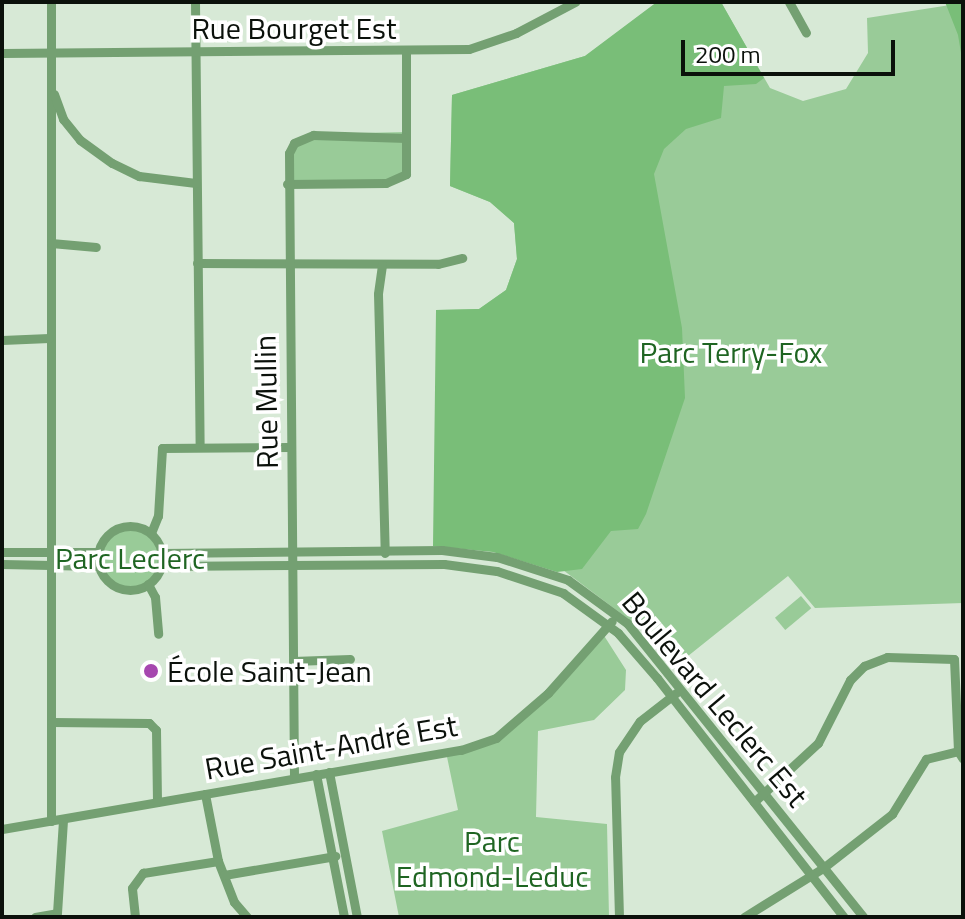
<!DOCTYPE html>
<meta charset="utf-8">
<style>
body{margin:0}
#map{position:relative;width:965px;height:919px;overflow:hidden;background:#d7e9d6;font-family:"Titillium Web",sans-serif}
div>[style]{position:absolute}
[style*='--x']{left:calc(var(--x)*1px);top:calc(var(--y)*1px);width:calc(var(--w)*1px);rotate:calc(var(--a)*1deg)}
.green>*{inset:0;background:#99cb98;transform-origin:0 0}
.round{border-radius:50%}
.forest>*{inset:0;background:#79be78}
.minor>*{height:9px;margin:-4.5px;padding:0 4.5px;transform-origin:4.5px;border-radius:4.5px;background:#74a072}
.minor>.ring{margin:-4.5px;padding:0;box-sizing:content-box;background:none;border:9px solid #74a072;border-radius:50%}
.dots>*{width:22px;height:22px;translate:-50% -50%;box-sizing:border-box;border:4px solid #fff;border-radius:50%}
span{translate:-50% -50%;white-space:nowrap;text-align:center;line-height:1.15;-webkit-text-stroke:7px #fff;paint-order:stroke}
.street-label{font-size:30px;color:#0b110b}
.park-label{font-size:30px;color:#1f6522}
.poi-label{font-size:30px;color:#0b110b}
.left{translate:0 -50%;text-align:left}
.frame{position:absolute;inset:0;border:4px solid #0b110b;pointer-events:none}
.scale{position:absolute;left:681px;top:40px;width:214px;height:36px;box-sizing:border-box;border:4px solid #0b110b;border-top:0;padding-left:10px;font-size:24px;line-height:28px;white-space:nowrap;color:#0b110b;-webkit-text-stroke:6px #fff;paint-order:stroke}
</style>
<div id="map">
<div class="green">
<div style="clip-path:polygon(657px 2px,721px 2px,770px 88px,803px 101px,846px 89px,868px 53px,867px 18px,963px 3px,963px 603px,815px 608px,788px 576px,673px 668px,651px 636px,563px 570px,436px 310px,479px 309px,506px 290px,517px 259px,514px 223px,490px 202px,450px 186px,452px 95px,585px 56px)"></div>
<div style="clip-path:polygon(408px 132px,403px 181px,288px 181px,286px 151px,309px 134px)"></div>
<div class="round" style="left:98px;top:526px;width:64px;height:64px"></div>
<div style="left:801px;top:596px;width:16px;height:34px;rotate:50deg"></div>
<div style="clip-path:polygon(601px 631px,626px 670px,625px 690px,594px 720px,538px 731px,536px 817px,607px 824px,609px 917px,399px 917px,382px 831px,458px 810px,446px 752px,496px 738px,522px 719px)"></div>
</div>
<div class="forest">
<div style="clip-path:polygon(657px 2px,721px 2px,764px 78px,756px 84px,724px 86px,721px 118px,686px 129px,664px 149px,654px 174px,682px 328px,685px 398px,646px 514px,638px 529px,611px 531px,582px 569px,557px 572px,493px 552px,433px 546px,436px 310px,479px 309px,506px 290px,517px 259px,514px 223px,490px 202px,450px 186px,452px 95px,585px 56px)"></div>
<div style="clip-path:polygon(945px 2px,963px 2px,963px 65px,958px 35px)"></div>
</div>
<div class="minor">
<div style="--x:51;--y:2;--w:819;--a:90"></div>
<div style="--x:195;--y:2;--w:442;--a:89.4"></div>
<div style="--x:789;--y:2;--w:35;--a:61"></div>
<div style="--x:2;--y:53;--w:467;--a:-0.5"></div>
<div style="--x:469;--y:49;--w:50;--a:-18.8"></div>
<div style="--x:516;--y:33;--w:67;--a:-27.7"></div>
<div style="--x:54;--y:94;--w:27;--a:70"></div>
<div style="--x:63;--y:119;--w:27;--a:51"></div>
<div style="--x:80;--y:140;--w:39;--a:36"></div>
<div style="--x:112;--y:163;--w:30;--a:26"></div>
<div style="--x:139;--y:176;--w:57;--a:7"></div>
<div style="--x:287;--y:184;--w:99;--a:-0.6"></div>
<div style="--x:386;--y:183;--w:22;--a:-24"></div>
<div style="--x:406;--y:174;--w:122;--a:-90"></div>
<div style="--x:51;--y:243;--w:45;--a:5.1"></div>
<div style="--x:197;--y:263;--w:241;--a:0.2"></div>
<div style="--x:438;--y:264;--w:25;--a:-14"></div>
<div style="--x:382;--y:265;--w:29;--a:98"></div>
<div style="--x:378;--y:294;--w:259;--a:88.5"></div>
<div style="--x:2;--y:340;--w:47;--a:-2.4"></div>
<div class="ring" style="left:98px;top:526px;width:55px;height:55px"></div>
<div style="--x:151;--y:533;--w:18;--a:-68"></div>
<div style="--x:158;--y:516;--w:68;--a:-86.6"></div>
<div style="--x:162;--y:448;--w:128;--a:-0.4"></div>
<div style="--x:2;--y:552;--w:97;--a:0"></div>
<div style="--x:162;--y:553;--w:280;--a:-0.6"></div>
<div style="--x:442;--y:550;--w:55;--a:7.3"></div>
<div style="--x:497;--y:557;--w:75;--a:17.9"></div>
<div style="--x:568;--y:580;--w:73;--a:36.1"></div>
<div style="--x:627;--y:623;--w:377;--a:51.2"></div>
<div style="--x:2;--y:564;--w:97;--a:1.2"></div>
<div style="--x:161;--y:566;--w:283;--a:-0.4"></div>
<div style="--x:444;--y:564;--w:53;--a:7.5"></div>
<div style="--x:497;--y:571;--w:70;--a:18.4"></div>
<div style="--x:563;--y:593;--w:68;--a:36"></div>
<div style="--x:618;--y:633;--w:60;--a:49.1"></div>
<div style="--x:657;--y:678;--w:303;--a:52"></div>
<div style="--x:148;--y:584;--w:15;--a:62"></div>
<div style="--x:155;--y:597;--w:37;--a:85"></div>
<div style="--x:293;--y:661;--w:57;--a:-2"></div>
<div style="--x:52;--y:722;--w:97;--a:0.6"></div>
<div style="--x:149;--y:723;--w:10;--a:45"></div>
<div style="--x:156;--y:730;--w:72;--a:89.2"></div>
<div style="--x:329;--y:772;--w:148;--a:79.1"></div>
<div style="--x:316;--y:774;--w:146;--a:78.9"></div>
<div style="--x:294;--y:777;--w:624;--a:-90.46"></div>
<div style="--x:289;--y:153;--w:11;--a:-63"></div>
<div style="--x:294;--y:143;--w:21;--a:-23"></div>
<div style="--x:313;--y:135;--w:93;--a:1.8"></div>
<div style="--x:205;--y:794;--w:68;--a:79"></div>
<div style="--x:218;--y:861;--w:44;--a:68.7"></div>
<div style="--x:234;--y:902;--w:20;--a:49"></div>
<div style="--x:754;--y:802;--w:87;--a:-42.7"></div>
<div style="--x:818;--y:743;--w:71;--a:-63.1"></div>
<div style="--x:850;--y:680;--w:20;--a:-45"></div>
<div style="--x:864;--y:666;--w:25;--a:-21"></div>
<div style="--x:887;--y:657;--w:67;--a:1.7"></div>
<div style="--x:954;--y:659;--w:92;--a:87.5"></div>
<div style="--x:958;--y:751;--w:9;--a:58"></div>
<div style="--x:2;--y:829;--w:466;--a:-9.8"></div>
<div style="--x:461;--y:750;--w:37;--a:-19"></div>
<div style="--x:496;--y:738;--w:69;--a:-40.9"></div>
<div style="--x:548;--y:693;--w:96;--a:-48.4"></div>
<div style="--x:224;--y:875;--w:113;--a:-9.7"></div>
<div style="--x:35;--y:917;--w:22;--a:-10"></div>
<div style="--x:57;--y:913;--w:94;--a:-86.3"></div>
<div style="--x:135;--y:917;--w:29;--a:-96"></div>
<div style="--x:132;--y:888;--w:19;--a:-54"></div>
<div style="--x:143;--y:873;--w:76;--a:-9.1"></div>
<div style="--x:619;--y:917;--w:140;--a:-91.6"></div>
<div style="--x:615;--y:777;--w:25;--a:-81"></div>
<div style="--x:619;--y:752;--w:37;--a:-56"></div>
<div style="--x:640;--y:721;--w:46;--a:-37.9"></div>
<div style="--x:744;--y:917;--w:93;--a:-31.8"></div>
<div style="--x:823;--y:868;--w:88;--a:-38"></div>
<div style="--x:892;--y:814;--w:65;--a:-58.3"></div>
<div style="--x:926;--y:759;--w:33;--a:-14"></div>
</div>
<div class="dots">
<div style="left:151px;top:671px;background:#a647af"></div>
</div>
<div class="street-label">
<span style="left:294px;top:28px">Rue Bourget Est</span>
<span style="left:266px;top:402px;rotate:-91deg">Rue Mullin</span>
<span style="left:715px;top:699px;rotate:50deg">Boulevard Leclerc Est</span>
<span style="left:331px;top:747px;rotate:-10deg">Rue Saint-André Est</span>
</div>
<div class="park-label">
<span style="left:731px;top:352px">Parc Terry-Fox</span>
<span style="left:130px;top:558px">Parc Leclerc</span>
<span style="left:492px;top:858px">Parc<br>Edmond-Leduc</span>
</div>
<div class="poi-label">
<span class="left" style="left:167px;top:671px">École Saint-Jean</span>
</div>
<div class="frame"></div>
<div class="scale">200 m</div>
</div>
